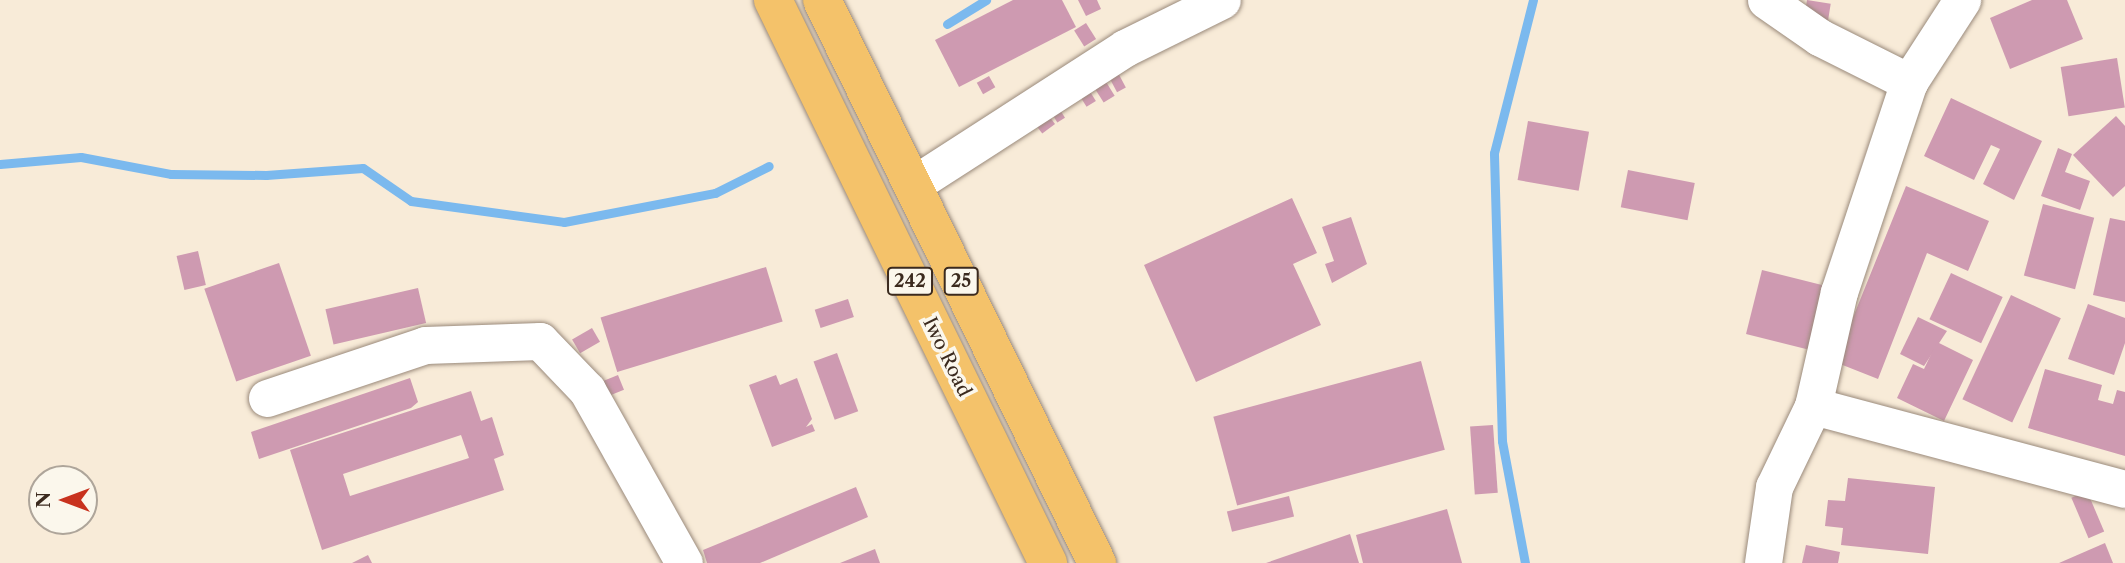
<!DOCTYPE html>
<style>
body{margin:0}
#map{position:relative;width:2125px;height:563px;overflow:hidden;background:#f8ebd8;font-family:"Libre Caslon Text",serif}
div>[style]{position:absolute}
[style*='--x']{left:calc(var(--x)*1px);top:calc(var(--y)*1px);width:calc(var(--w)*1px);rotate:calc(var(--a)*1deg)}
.stream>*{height:9px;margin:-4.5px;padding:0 4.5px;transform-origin:4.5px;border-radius:4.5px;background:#7bb9ee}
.building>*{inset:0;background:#ce9ab1;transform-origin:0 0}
.roads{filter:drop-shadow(0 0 2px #9a8a7b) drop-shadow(0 0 2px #9a8a7b)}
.minor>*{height:37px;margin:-18.5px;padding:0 18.5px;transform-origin:18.5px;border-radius:18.5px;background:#fff}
.major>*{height:38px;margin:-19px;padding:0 19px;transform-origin:19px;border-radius:19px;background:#f4c26a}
span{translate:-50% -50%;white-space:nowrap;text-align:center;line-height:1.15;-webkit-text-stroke:7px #fbf7ec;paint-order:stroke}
.shield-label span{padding:2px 5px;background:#fbf7ec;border:2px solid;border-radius:5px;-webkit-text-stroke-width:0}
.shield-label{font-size:18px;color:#3b2a1e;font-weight:700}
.street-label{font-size:19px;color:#3b2a1e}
.north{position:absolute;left:28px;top:465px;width:70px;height:70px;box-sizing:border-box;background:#fbf7ec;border:2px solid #aea59a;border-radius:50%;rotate:270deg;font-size:19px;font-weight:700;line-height:28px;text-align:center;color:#3b2a1e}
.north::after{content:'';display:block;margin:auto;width:24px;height:32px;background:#c8321e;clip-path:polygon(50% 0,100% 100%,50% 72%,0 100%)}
</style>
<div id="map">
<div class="stream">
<div style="--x:947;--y:24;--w:46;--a:-31.6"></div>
<div style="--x:0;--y:164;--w:81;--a:-4.9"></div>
<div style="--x:81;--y:157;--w:92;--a:10.7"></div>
<div style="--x:171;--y:174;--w:95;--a:0.6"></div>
<div style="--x:266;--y:175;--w:97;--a:-4.1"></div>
<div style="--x:363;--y:168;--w:58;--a:34.5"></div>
<div style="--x:411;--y:201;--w:154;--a:7.8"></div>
<div style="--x:564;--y:222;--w:154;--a:-10.9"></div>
<div style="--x:715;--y:193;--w:60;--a:-26.6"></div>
<div style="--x:1525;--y:563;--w:124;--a:-100.7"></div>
<div style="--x:1502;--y:441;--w:288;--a:-91.6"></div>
<div style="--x:1494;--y:153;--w:158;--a:-75.7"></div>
</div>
<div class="building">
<div style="clip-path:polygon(1013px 0,1062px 0,1076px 27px,959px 87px,935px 40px)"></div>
<div style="clip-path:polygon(1078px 0,1097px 0,1101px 9px,1086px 16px)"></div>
<div style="left:1807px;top:0;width:24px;height:17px;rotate:9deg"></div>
<div style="clip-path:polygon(2032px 0,2067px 0,2083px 39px,2010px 69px,1990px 18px)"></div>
<div style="left:1086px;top:23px;width:19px;height:14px;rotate:58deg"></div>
<div style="left:2117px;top:58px;width:50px;height:57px;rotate:81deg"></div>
<div style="left:1116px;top:69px;width:21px;height:10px;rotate:62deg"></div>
<div style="left:989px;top:76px;width:13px;height:14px;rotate:61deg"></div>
<div style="left:1103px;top:77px;width:22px;height:13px;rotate:58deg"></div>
<div style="left:1089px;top:90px;width:13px;height:11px;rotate:58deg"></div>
<div style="clip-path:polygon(1951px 98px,2042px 141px,2014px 200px,1983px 184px,2000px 149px,1991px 145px,1974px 180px,1924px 156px)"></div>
<div style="left:1057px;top:105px;width:15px;height:9px;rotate:58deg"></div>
<div style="left:1043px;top:108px;width:20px;height:16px;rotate:53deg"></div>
<div style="clip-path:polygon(2116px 116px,2125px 126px,2125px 186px,2113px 197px,2073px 155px)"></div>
<div style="left:1528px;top:121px;width:62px;height:60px;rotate:10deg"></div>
<div style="clip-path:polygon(2058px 148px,2072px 154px,2065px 172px,2090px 181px,2080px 210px,2041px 196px)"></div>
<div style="left:1628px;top:170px;width:68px;height:38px;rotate:11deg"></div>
<div style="clip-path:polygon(1906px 186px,1989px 221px,1968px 271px,1927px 253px,1878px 379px,1835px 362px)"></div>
<div style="clip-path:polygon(1292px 198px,1317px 253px,1293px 264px,1321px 325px,1196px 382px,1144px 265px)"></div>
<div style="left:2043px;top:204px;width:53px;height:74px;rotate:15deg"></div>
<div style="clip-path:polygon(1351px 217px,1367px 264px,1332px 283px,1325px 264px,1334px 261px,1322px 227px)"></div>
<div style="clip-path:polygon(2110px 218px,2125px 221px,2125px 302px,2093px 295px)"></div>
<div style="left:198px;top:251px;width:35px;height:22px;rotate:77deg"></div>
<div style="left:279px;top:263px;width:98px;height:79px;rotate:71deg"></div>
<div style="left:766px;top:267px;width:57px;height:173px;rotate:73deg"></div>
<div style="left:1762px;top:270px;width:69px;height:66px;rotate:14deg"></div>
<div style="left:1951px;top:273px;width:57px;height:51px;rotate:25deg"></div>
<div style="left:418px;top:288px;width:36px;height:95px;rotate:77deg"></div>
<div style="left:2011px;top:295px;width:55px;height:115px;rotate:25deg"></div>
<div style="left:848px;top:299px;width:19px;height:35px;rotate:72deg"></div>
<div style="clip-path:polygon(2088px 304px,2125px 318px,2125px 343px,2114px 375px,2068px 359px)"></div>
<div style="clip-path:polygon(1918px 317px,1947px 331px,1924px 366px,1900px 354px)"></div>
<div style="left:592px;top:328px;width:16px;height:23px;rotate:60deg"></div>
<div style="clip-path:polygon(1937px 342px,1973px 360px,1944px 421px,1897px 398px,1913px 364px,1924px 369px)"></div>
<div style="left:837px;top:353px;width:62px;height:25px;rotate:70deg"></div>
<div style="left:1421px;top:361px;width:92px;height:215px;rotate:75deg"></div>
<div style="clip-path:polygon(2045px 369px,2102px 385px,2098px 400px,2113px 404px,2117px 390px,2125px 392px,2125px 456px,2028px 428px)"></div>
<div style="left:618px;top:375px;width:16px;height:28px;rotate:68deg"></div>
<div style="clip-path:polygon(776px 375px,780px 385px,797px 378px,812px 419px,806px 427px,812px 424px,815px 431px,772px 447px,749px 385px)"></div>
<div style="clip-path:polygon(410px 378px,418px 402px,411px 408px,259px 459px,251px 432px)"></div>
<div style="clip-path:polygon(evenodd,471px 391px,481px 421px,492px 417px,504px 455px,494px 459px,504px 490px,322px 550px,290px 450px,471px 391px,461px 435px,469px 458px,350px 496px,343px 474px,461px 435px)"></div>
<div style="left:1493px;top:425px;width:68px;height:23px;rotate:86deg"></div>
<div style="clip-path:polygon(1848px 478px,1935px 487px,1928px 554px,1841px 545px,1843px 528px,1825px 526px,1828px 500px,1845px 501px)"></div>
<div style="clip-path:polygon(856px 487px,868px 517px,760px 563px,707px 563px,703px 550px)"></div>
<div style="left:2087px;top:491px;width:44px;height:17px;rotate:67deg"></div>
<div style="left:1289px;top:496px;width:21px;height:64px;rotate:76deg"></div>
<div style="clip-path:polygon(1447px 509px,1462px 563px,1363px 563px,1356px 535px)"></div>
<div style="clip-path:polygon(1350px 534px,1359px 563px,1266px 563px)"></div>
<div style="clip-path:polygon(2105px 543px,2113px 563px,2059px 563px)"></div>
<div style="clip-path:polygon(1806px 545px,1840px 552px,1838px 563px,1802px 563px)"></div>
<div style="clip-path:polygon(875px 549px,880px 563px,840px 563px)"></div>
<div style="clip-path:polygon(368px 555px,372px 563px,352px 563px)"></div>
</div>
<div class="roads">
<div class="minor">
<div style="--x:1766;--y:0;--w:65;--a:34.9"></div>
<div style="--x:1819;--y:37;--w:101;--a:26.6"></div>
<div style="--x:914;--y:184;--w:251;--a:-32.8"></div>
<div style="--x:1125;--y:48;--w:108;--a:-26.3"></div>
<div style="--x:267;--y:398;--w:167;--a:-18.5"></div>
<div style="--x:425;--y:345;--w:115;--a:-2"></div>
<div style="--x:540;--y:341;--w:68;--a:46.2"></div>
<div style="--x:587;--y:390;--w:198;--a:60.7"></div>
<div style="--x:1813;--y:406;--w:323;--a:14.9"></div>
<div style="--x:1763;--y:563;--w:77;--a:-81.8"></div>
<div style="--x:1774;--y:487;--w:90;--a:-64.3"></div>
<div style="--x:1813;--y:406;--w:117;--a:-77.2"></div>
<div style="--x:1839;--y:292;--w:221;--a:-71.6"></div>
<div style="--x:1909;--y:82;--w:98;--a:-57.1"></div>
</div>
<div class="major">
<div style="--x:773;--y:0;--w:627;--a:63.97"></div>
<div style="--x:822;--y:0;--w:627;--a:63.97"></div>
</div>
</div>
<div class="shield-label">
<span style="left:910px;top:281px">242</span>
<span style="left:961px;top:281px">25</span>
</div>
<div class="street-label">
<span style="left:947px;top:357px;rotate:64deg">Iwo Road</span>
</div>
<div class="north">N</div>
</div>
